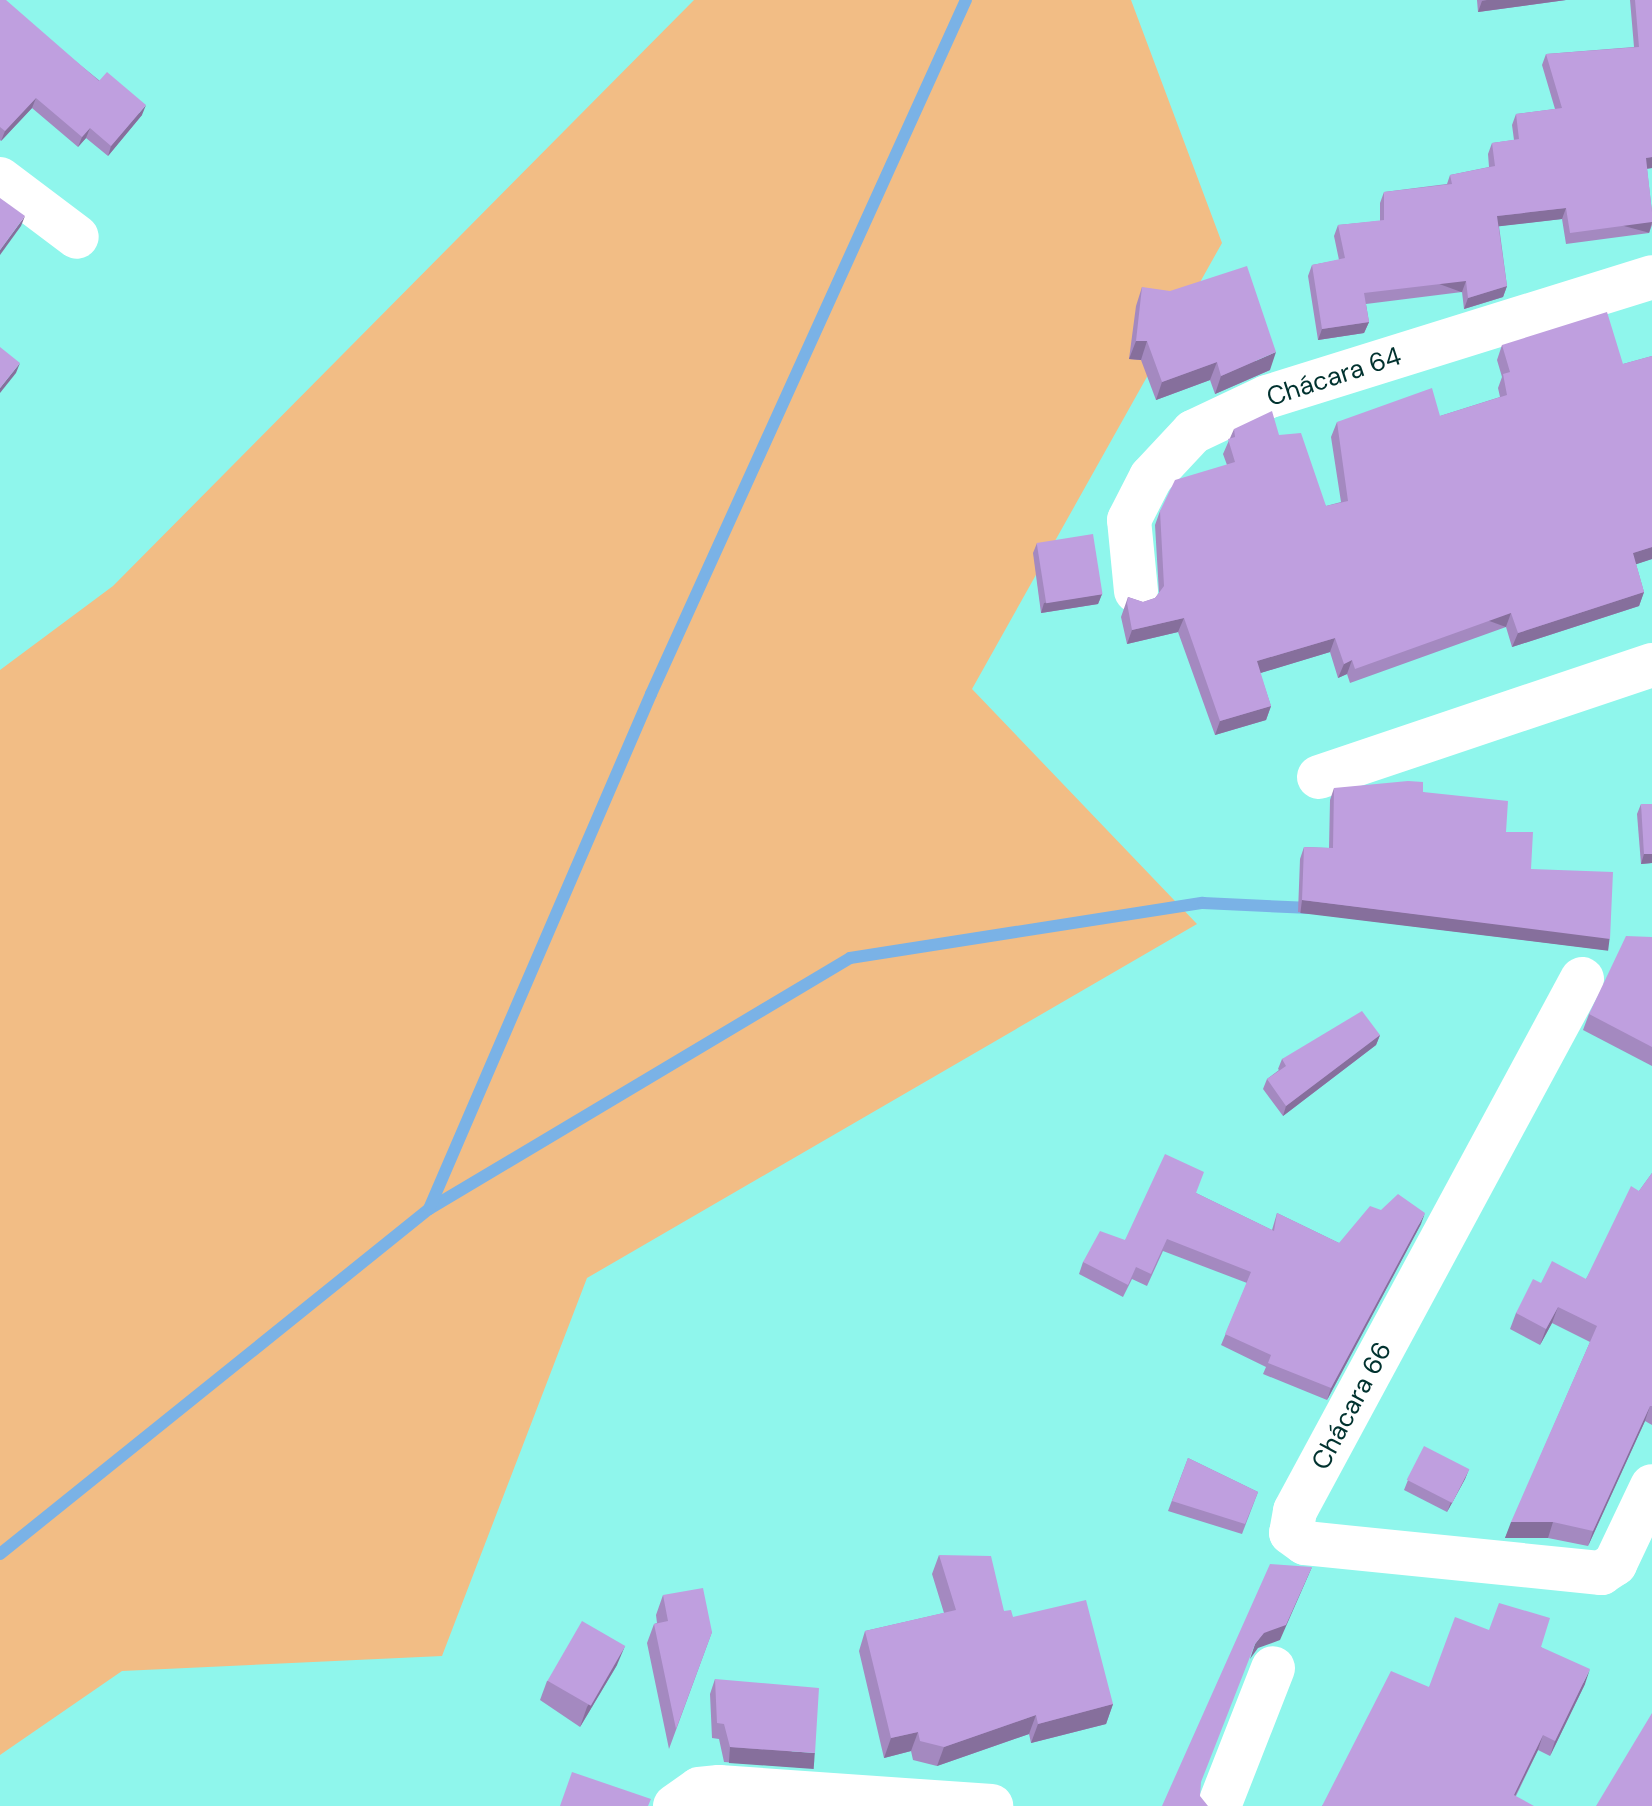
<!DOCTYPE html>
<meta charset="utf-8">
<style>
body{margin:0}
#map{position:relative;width:1652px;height:1806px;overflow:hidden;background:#8ff6ec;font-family:"DM Sans",sans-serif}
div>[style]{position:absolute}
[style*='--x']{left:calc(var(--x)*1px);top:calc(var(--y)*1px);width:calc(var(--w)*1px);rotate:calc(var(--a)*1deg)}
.green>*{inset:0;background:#f2bd85}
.stream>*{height:12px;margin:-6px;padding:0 6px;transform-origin:6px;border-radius:6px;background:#7ab2e6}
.minor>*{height:44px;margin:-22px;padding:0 22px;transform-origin:22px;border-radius:22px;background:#fff}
.wall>*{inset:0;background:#a489c0}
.shaded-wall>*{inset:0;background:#866f9c;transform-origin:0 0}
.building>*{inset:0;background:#bf9fdf;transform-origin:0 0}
span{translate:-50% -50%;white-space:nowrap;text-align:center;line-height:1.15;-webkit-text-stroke:7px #fff;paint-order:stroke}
.street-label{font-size:26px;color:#01322f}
</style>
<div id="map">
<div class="green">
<div style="clip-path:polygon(694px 0,1131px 0,1222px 243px,972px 689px,1197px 924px,587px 1278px,442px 1656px,122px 1671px,0 1755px,0 670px,113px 586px)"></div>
</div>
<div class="stream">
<div style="--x:429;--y:1209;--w:490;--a:-30.8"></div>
<div style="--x:850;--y:958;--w:357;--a:-8.9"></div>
<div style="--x:1203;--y:903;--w:108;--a:2.7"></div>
<div style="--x:0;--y:1554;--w:551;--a:-38.81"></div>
<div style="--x:429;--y:1209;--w:561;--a:-66.68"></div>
<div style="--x:651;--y:694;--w:762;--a:-65.59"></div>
</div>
<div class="minor">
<div style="--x:0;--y:179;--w:96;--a:37"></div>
<div style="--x:1136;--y:591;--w:71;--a:-95.6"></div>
<div style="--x:1129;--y:520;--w:48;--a:-62.9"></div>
<div style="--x:1151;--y:477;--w:62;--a:-47"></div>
<div style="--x:1193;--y:432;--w:82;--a:-25.3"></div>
<div style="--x:1267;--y:397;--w:403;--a:-17.3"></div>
<div style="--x:1319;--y:777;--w:351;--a:-18.6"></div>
<div style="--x:1582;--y:979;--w:604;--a:118.35"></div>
<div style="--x:1295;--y:1511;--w:22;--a:100"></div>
<div style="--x:1291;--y:1533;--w:17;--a:36"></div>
<div style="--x:1305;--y:1543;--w:298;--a:5.8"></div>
<div style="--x:1601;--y:1573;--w:17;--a:-33"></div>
<div style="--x:1615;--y:1564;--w:86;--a:-64.6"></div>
<div style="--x:675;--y:1806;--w:29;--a:-35"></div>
<div style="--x:699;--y:1789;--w:20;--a:-6"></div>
<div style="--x:719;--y:1787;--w:273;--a:4"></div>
<div style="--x:1219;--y:1806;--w:148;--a:-68.6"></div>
</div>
<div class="wall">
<div style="clip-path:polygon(0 0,142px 115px,108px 156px,86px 138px,78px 147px,32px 108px,1px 141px,0 140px)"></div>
<div style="clip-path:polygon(1477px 0,1566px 0,1478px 12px)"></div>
<div style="clip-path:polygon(1630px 0,1652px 0,1652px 168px,1647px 169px,1652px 212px,1652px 225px,1649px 233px,1566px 244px,1562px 219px,1499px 226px,1507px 286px,1503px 297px,1464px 309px,1462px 292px,1366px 304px,1369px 322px,1364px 333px,1318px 340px,1308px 276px,1312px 265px,1339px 260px,1334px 236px,1338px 225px,1380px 221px,1380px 203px,1384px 192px,1447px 184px,1450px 175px,1489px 167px,1488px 154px,1492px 143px,1514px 140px,1512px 125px,1516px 114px,1555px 109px,1542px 65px,1546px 54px,1634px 47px)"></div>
<div style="clip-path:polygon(1142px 287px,1270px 370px,1215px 394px,1210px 380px,1156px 400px,1141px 360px,1129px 359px,1136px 306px)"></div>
<div style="clip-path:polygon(1502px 345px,1623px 364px,1652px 356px,1652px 559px,1636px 564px,1644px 592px,1639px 606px,1512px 647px,1506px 627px,1350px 683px,1347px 674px,1338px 678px,1330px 652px,1260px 673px,1271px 706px,1266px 720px,1215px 735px,1178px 632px,1127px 644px,1121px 617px,1128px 597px,1143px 602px,1155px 598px,1159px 593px,1155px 525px,1160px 511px,1227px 465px,1223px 454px,1234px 429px,1279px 435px,1326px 506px,1341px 502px,1331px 437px,1337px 422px,1440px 416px,1500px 397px,1498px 388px,1502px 377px,1497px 360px)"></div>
<div style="clip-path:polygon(1037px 543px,1102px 594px,1098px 604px,1041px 613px,1033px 553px)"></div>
<div style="clip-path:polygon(1334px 788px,1423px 792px,1506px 832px,1531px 869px,1606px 950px,1298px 912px,1300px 859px,1304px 847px,1329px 848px,1330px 800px)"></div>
<div style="clip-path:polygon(1641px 804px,1652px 863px,1641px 864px,1637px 814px)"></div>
<div style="clip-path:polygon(1652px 937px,1652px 1066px,1583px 1030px,1589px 1014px)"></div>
<div style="clip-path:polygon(1380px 1035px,1376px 1045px,1283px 1116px,1263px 1089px,1267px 1079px,1279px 1070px,1278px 1069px,1282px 1059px)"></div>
<div style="clip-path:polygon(1652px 1173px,1652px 1425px,1645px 1421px,1588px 1546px,1548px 1538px,1505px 1538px,1590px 1342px,1552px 1323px,1540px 1345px,1510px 1329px,1516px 1313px,1541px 1283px,1586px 1279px,1639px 1191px)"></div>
<div style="clip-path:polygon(1196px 1193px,1272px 1230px,1277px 1213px,1339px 1243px,1421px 1224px,1327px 1400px,1263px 1374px,1266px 1367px,1221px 1345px,1247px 1283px,1163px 1251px,1147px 1286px,1132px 1279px,1123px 1297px,1079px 1274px,1083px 1262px,1125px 1240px)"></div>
<div style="clip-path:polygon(1188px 1458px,1258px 1492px,1242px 1534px,1168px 1511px)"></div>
<div style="clip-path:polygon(1469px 1469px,1465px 1479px,1447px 1512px,1404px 1490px,1408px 1480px)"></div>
<div style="clip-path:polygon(939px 1555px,1004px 1611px,1013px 1617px,1113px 1704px,1106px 1724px,1031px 1743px,1029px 1734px,937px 1766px,913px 1760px,911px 1751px,884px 1758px,859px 1651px,865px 1631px,944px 1613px,932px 1574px)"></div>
<div style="clip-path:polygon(663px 1595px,712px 1632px,669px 1749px,647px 1643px,654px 1624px,657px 1623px,656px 1615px)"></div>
<div style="clip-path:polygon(1489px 1630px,1541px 1647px,1585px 1684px,1550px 1756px,1538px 1750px,1516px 1796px,1322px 1806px,1429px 1687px)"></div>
<div style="clip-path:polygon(617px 1665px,580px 1727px,540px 1700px,547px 1681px)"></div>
<div style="clip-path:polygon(715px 1679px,809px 1768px,724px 1762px,719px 1739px,712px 1738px,710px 1694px)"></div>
</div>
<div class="shaded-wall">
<div style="clip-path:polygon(1487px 0,1566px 0,1478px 12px,1482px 1px)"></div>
<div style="clip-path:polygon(36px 98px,32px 108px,1px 141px,5px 131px)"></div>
<div style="clip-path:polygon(146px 105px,142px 115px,108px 156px,111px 146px)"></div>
<div style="clip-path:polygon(90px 128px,86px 138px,78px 147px,82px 137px)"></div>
<div style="clip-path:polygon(1652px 157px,1652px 168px,1642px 169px,1646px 158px)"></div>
<div style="clip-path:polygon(1566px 208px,1562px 219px,1493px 227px,1497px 216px)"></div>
<div style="clip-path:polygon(25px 216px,21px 226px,0 255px,0 250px)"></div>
<div style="left:1652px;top:222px;width:11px;height:83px;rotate:105deg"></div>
<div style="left:1466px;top:281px;width:12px;height:103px;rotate:110deg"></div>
<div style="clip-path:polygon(1507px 286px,1503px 297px,1464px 309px,1468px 298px)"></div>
<div style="clip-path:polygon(1369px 322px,1364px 333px,1318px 340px,1322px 329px)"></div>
<div style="clip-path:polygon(1136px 341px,1147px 341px,1141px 360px,1129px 359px)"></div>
<div style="clip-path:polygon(1276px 352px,1270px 370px,1215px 394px,1221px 376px)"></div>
<div style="clip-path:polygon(1217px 362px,1210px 380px,1156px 400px,1162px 382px)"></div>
<div style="clip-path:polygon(20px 363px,16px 373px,0 393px,0 388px)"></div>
<div style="clip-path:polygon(1652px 547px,1652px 559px,1628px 567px,1633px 553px)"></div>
<div style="clip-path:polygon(1644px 592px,1639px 606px,1512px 647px,1518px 633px)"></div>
<div style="clip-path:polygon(1102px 594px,1098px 604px,1041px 613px,1044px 603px)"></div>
<div style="left:1511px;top:613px;width:15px;height:166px;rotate:110deg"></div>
<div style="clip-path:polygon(1184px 618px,1178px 632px,1127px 644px,1132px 630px)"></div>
<div style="clip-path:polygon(1335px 638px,1330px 652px,1251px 676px,1257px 661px)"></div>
<div style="clip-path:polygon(1352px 660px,1347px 674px,1338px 678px,1344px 664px)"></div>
<div style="clip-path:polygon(1271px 706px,1266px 720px,1215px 735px,1220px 721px)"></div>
<div style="clip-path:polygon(1644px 854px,1652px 854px,1652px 863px,1641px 864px)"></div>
<div style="left:1302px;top:900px;width:310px;height:13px;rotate:7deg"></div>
<div style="clip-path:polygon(1380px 1035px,1376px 1045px,1283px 1116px,1286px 1106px)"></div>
<div style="clip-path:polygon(1425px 1213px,1421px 1224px,1327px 1400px,1331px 1388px)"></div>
<div style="clip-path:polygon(1558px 1307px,1552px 1323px,1540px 1345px,1546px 1329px)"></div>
<div style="clip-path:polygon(1650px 1406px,1645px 1421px,1588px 1546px,1593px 1531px)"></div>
<div style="clip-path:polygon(1469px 1469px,1465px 1479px,1447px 1512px,1451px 1502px)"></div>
<div style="clip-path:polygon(1511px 1522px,1553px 1522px,1548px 1538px,1505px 1538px)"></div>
<div style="clip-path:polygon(1312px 1567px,1280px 1640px,1258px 1648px,1250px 1659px,1255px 1644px)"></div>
<div style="clip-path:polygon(625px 1646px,617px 1665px,580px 1727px,587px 1707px)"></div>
<div style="clip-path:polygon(1590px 1669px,1585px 1684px,1550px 1756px,1555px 1741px)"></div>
<div style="clip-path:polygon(1113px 1704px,1106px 1724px,1031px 1743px,1038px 1724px)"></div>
<div style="clip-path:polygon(1036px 1715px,1029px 1734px,937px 1766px,944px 1747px)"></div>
<div style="clip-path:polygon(918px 1732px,911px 1751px,884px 1758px,891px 1738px)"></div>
<div style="clip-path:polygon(1543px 1735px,1538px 1750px,1510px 1806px,1514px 1795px)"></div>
<div style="left:730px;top:1747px;width:85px;height:16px;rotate:4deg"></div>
</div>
<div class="building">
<div style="clip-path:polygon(0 0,6px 0,99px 81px,107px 72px,146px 105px,111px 146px,90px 128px,82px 137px,36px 98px,5px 131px,0 127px)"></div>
<div style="clip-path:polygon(1635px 0,1652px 0,1652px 157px,1646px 158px,1652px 212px,1652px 222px,1570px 233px,1566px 208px,1497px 216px,1507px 286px,1468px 298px,1466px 281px,1364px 293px,1369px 322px,1322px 329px,1312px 265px,1345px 258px,1338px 225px,1384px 220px,1384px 192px,1452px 184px,1450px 175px,1495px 166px,1492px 143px,1519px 139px,1516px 114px,1562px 108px,1546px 54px,1639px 47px)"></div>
<div style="clip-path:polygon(0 198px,25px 216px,0 250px)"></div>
<div style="clip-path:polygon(1247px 266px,1276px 352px,1221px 376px,1217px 362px,1162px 382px,1147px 341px,1136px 341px,1142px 287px,1170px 291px)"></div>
<div style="clip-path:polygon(1607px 312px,1623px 364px,1652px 356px,1652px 547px,1633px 553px,1644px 592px,1518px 633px,1511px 613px,1355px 669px,1352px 660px,1344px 664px,1335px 638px,1257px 661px,1271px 706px,1220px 721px,1184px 618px,1132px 630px,1127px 603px,1128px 597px,1143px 602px,1155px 598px,1164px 586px,1160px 511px,1175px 480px,1235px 462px,1228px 439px,1235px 437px,1234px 429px,1272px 411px,1279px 435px,1301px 433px,1326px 506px,1348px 501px,1337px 422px,1432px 388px,1440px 416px,1507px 395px,1503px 374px,1510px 372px,1502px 345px)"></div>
<div style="clip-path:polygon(0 347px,20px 363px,0 388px)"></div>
<div style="left:1093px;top:534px;width:61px;height:57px;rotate:81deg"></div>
<div style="clip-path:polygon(1408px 781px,1423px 782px,1423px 792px,1508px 801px,1506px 832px,1533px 832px,1531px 869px,1613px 872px,1610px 939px,1302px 900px,1304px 847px,1333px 848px,1334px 788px)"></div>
<div style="clip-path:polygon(1641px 804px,1652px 804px,1652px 854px,1644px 854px)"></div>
<div style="clip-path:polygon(1626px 936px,1652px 937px,1652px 1047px,1589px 1014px)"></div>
<div style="clip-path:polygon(1362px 1011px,1380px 1035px,1286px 1106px,1267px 1079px,1286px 1066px,1282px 1059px)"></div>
<div style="clip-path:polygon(1165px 1154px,1204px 1172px,1196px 1193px,1274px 1231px,1277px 1213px,1339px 1243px,1370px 1206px,1381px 1210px,1398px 1194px,1425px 1213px,1331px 1388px,1268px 1363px,1271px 1355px,1225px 1334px,1251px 1272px,1167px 1239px,1151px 1274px,1136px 1267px,1128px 1285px,1083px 1262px,1100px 1231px,1125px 1240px)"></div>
<div style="clip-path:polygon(1652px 1173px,1652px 1406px,1650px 1406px,1593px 1531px,1553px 1522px,1511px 1522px,1597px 1326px,1558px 1307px,1546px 1329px,1516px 1313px,1533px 1279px,1541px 1283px,1552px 1261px,1586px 1279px,1631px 1186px,1639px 1191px)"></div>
<div style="left:1424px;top:1446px;width:51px;height:38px;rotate:27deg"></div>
<div style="clip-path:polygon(1188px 1458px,1258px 1492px,1245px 1524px,1172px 1501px)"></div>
<div style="clip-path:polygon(939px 1555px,991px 1556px,1004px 1611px,1011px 1610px,1013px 1617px,1086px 1600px,1113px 1704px,1038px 1724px,1036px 1715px,944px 1747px,920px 1741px,918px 1732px,891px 1738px,865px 1631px,956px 1610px)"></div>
<div style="clip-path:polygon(1270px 1564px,1312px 1567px,1286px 1625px,1264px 1633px,1255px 1644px,1201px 1782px,1200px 1796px,1208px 1806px,1162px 1806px)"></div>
<div style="clip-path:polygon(703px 1588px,712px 1632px,676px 1729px,654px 1624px,668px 1621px,663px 1595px)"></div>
<div style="clip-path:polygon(1499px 1603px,1550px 1618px,1541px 1647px,1590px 1669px,1555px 1741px,1543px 1735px,1514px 1795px,1534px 1806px,1322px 1806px,1391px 1671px,1429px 1687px,1455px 1617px,1489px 1630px)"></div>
<div style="left:582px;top:1621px;width:50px;height:69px;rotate:30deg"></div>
<div style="clip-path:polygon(715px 1679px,819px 1688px,815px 1753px,730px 1747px,724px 1724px,717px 1723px)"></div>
<div style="clip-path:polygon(1652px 1713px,1652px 1806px,1596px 1806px)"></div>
<div style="clip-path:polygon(572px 1772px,651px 1799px,648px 1806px,560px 1806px)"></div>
</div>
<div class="street-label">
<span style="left:1334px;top:377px;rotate:-18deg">Chácara 64</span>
<span style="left:1352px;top:1406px;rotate:-62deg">Chácara 66</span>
</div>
</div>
